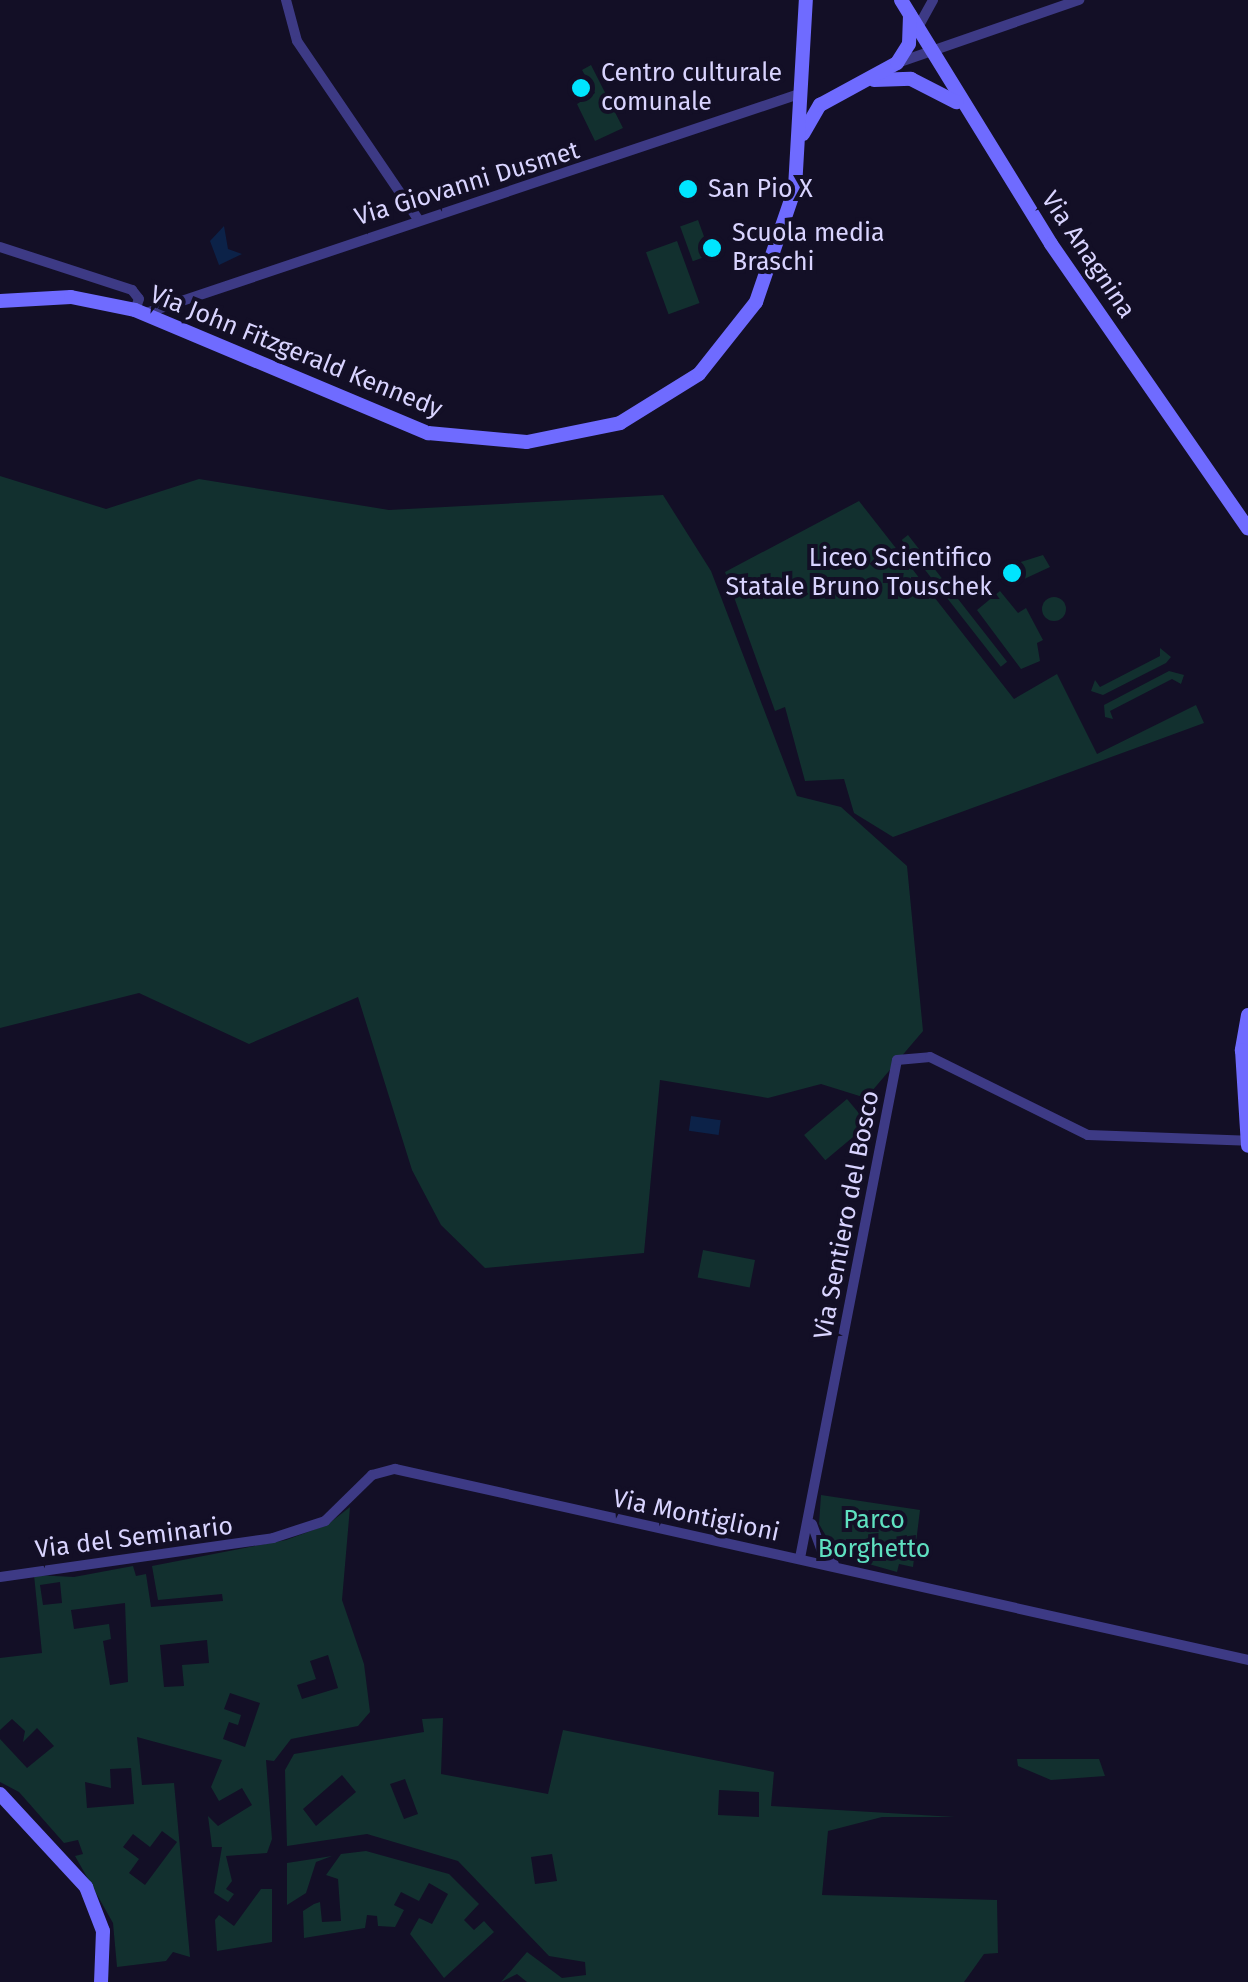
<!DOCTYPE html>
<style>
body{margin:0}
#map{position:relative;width:1248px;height:1982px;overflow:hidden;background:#130f26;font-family:"Fira Sans",sans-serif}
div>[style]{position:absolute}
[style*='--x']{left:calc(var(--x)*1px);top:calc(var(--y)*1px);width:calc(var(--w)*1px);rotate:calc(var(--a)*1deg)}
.green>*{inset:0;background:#12302f;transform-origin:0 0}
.round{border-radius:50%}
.water>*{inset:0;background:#0c2248;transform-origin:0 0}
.minor>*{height:10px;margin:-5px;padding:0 5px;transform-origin:5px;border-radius:5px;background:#3d3a85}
.secondary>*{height:14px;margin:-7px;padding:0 7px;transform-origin:7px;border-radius:7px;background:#6f6bff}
.dots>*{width:28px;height:28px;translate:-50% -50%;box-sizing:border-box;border:5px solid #130f26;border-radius:50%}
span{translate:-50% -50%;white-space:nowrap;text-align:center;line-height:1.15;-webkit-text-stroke:8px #130f26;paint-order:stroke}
.poi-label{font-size:25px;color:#d9d4ff}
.left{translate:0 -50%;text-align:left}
.right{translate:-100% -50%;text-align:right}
.street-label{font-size:25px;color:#d9d4ff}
.park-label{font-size:25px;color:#5fe0c0}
</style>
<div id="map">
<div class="green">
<div style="clip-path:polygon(591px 65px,623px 128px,595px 141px,577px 104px,595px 93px,582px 70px)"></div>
<div style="left:698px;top:220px;width:37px;height:19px;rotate:70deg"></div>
<div style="left:677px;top:241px;width:66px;height:33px;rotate:70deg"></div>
<div style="clip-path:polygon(0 476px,106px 509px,199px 479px,389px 510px,663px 495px,711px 571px,797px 796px,841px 807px,907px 866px,923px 1031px,866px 1098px,821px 1084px,768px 1098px,660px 1080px,644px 1253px,485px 1268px,441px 1225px,412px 1170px,358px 997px,249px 1044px,139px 993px,0 1028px)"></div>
<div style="clip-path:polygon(859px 501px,1014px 699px,1057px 674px,1097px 754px,1196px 705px,1204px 723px,893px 837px,854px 813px,844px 779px,805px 781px,785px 707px,775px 711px,725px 572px)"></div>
<div style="left:908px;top:535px;width:161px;height:8px;rotate:52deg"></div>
<div style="clip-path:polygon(1043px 555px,1050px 567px,1022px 580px,1014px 564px)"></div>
<div style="clip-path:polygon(1000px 591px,1018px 613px,1026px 608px,1043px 640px,1037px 643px,1040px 661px,1021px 669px,977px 610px)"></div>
<div class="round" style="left:1042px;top:597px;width:24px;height:24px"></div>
<div style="clip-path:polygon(1160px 648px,1171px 657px,1166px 663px,1103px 695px,1091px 691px,1095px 680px,1100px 687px,1160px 656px)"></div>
<div style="clip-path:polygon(1169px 671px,1184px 675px,1181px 684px,1172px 679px,1110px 711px,1113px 719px,1105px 717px,1104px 705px)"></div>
<div style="left:847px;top:1099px;width:33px;height:56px;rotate:50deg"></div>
<div style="left:703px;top:1250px;width:53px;height:28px;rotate:11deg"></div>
<div style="clip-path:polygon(821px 1495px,920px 1510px,913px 1567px,899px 1564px,897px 1572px,837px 1555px,819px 1524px)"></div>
<div style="clip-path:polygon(evenodd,350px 1507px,342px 1600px,364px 1664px,370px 1712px,358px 1726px,291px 1739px,274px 1761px,266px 1760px,272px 1839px,267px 1853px,226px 1856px,232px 1881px,226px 1889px,234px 1894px,228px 1902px,214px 1893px,222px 1847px,212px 1847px,208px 1816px,218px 1826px,252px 1805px,242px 1788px,219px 1801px,211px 1787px,222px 1760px,137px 1737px,142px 1785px,174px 1783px,190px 1957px,173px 1952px,166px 1961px,117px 1967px,113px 1923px,75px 1856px,83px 1854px,78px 1840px,64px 1843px,19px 1792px,0 1782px,0 1739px,27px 1768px,54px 1746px,37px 1728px,23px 1742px,25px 1731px,12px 1719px,0 1730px,0 1658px,42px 1653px,34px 1575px,74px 1577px,133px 1566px,136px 1576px,146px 1574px,151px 1607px,223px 1601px,222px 1594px,158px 1600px,152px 1566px,286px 1540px,327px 1525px,350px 1507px,60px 1582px,62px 1603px,43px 1605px,40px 1585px,60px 1582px,350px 1507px,125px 1603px,128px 1682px,110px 1685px,103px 1641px,111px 1639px,109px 1624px,74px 1629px,71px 1610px,125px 1603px,350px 1507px,207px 1640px,209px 1663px,182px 1665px,184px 1686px,164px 1687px,160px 1645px,207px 1640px,350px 1507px,328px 1655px,338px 1688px,302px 1699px,297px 1685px,316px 1679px,310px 1661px,328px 1655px,350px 1507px,230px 1693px,260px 1703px,245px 1747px,223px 1739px,229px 1722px,238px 1725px,241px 1715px,224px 1709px,230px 1693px,350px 1507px,131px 1768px,134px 1804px,87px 1808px,85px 1782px,111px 1788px,110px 1769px,131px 1768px,350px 1507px,162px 1831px,177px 1842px,145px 1885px,129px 1873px,139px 1859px,123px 1847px,133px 1834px,150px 1847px,162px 1831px)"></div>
<div style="clip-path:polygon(evenodd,443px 1718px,441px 1774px,548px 1794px,563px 1730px,774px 1772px,771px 1806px,955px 1817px,882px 1817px,828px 1831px,822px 1895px,997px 1900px,998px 1953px,984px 1954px,964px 1982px,527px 1982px,517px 1974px,501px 1982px,527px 1952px,562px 1978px,586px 1975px,585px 1962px,549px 1956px,458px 1861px,367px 1834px,287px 1846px,285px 1770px,294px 1754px,424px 1732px,422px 1719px,443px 1718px,342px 1775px,356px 1792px,316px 1826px,303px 1809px,342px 1775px,443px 1718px,405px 1779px,418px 1814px,404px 1819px,390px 1784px,405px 1779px,443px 1718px,719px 1790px,759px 1792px,759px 1817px,718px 1815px,719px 1790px,443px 1718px,552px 1854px,557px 1881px,535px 1884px,531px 1857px,552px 1854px)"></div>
<div style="clip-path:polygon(1017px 1759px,1099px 1759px,1105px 1776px,1051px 1780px,1018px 1766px)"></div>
<div style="clip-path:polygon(366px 1851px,449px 1874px,479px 1904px,464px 1920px,474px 1930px,484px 1921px,494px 1932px,444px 1978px,410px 1934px,419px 1918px,432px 1924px,448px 1894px,429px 1883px,419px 1901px,401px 1892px,394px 1905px,404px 1910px,395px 1927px,378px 1926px,377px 1916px,367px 1915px,365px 1928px,304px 1938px,303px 1911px,314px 1904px,320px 1902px,322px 1922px,341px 1921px,338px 1879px,326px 1875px,341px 1854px)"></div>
<div style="clip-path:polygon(332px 1856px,316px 1862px,306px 1893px,287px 1905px,287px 1863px)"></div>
<div style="clip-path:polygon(261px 1889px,272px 1889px,272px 1942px,217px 1951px,215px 1920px,219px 1915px,234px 1926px)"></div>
</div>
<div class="water">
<div style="clip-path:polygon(224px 226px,228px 249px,242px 254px,219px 265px,210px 241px)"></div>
<div style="left:691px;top:1116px;width:30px;height:15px;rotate:8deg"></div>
</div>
<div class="minor">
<div style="--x:286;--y:0;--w:42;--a:75"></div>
<div style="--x:297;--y:41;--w:215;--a:55.8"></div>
<div style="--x:917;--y:29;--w:33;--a:-61"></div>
<div style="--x:897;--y:63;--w:193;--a:-19.1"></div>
<div style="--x:0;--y:247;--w:139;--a:18"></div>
<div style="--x:132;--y:290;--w:11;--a:52"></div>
<div style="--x:139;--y:299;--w:12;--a:110"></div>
<div style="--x:143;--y:314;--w:695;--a:-18.54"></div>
<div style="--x:812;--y:1524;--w:35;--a:70"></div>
<div style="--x:824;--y:1557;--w:12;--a:35"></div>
<div style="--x:800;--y:1558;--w:507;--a:-78.98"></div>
<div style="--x:897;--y:1060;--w:33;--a:-5"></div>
<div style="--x:930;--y:1057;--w:176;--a:26.3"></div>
<div style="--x:1088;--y:1135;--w:160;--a:2.1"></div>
<div style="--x:0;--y:1577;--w:276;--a:-8.1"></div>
<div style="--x:273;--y:1538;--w:55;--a:-18.1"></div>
<div style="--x:325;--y:1521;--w:66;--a:-44.4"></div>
<div style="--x:372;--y:1475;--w:24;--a:-15"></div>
<div style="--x:395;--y:1469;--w:874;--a:12.62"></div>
</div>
<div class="secondary">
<div style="--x:901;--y:0;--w:286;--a:58.4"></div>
<div style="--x:1051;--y:244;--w:346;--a:55.3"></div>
<div style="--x:874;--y:80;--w:37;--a:-2"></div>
<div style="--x:911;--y:79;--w:51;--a:27.1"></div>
<div style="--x:803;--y:134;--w:34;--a:-60"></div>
<div style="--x:820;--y:105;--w:88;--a:-28.6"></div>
<div style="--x:897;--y:63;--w:22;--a:-58"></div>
<div style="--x:909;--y:44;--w:29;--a:-88"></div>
<div style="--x:0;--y:301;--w:71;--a:-3.2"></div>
<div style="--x:71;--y:297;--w:65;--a:11.5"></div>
<div style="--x:135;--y:310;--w:318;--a:22.8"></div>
<div style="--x:428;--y:433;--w:99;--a:5.2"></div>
<div style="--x:527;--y:442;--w:95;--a:-11.5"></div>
<div style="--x:620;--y:423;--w:93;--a:-31.8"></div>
<div style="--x:699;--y:374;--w:92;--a:-51.6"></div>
<div style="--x:756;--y:302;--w:120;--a:-71.1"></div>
<div style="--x:795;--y:188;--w:188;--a:-86.7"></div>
<div style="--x:1248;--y:1015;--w:36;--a:100"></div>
<div style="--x:1242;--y:1050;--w:96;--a:86.4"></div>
<div style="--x:0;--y:1794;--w:127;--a:47.2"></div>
<div style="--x:86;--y:1887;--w:47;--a:68.9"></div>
<div style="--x:103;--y:1931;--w:51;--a:92.2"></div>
</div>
<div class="dots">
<div style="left:581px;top:88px;background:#00e5ff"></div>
<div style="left:688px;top:189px;background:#00e5ff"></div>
<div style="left:712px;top:248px;background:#00e5ff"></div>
<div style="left:1012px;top:573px;background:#00e5ff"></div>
</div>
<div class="poi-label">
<span class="left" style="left:601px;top:88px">Centro culturale<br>comunale</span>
<span class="left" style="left:708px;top:189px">San Pio X</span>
<span class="left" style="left:732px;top:248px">Scuola media<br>Braschi</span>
<span class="right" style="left:992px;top:573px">Liceo Scientifico<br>Statale Bruno Touschek</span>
</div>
<div class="street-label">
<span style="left:467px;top:184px;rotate:-17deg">Via Giovanni Dusmet</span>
<span style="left:1088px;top:255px;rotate:56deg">Via Anagnina</span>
<span style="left:296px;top:352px;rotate:22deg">Via John Fitzgerald Kennedy</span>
<span style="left:847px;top:1215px;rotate:-79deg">Via Sentiero del Bosco</span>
<span style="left:696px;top:1516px;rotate:12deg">Via Montiglioni</span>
<span style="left:134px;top:1538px;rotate:-7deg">Via del Seminario</span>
</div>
<div class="park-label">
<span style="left:874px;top:1535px">Parco<br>Borghetto</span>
</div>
</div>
